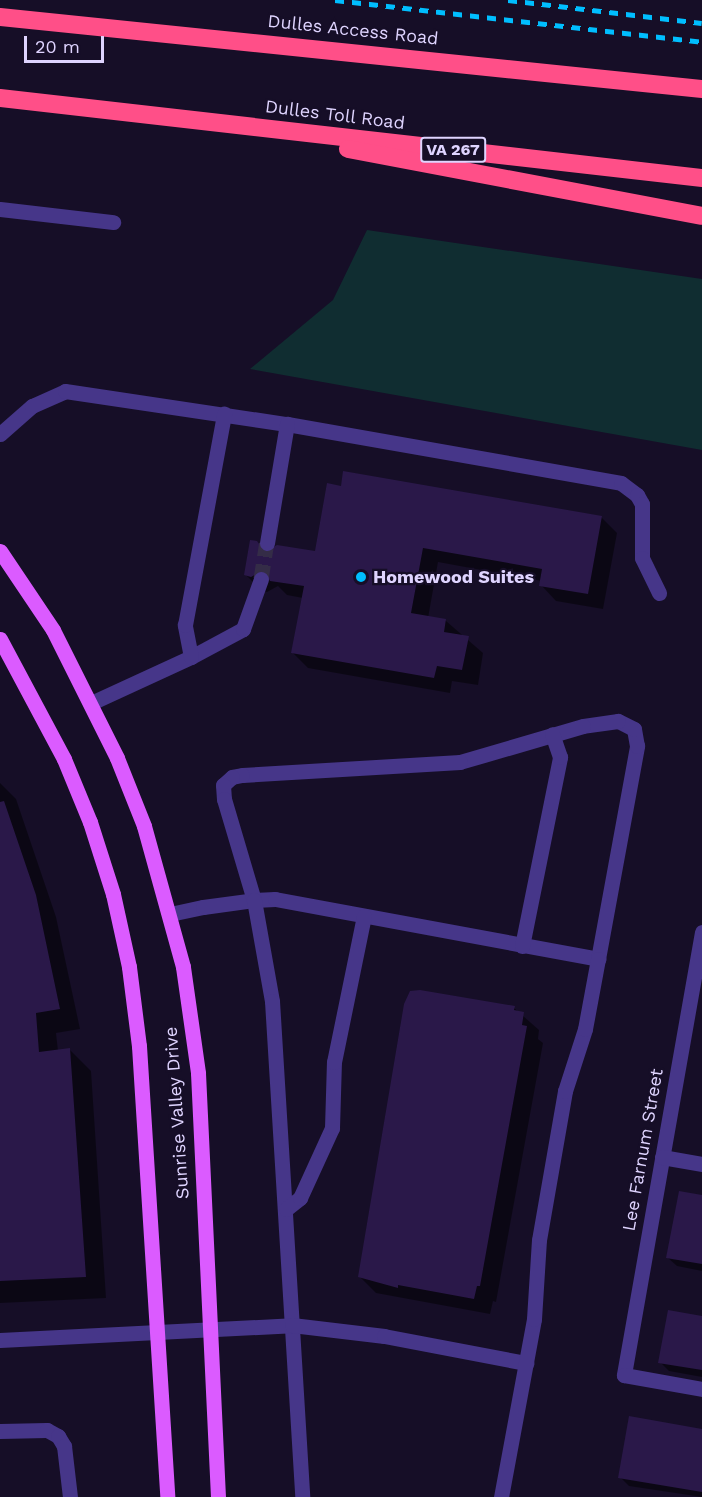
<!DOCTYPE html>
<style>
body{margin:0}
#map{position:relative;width:702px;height:1497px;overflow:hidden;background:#160e27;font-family:"Work Sans",sans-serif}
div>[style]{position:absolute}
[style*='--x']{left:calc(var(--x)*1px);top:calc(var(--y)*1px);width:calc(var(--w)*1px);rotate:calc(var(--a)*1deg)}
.green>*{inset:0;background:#102d31}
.shadow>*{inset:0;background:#0007}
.building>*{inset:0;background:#2a1849}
.minor-tunnel>*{height:15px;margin-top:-7.5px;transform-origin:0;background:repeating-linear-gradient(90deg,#342c47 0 15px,transparent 0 23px)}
.minor>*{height:15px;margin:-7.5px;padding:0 7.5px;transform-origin:7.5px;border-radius:7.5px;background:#463689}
.major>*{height:15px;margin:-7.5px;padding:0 7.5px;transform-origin:7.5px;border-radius:7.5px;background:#db5bff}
.highway>*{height:18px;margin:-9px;padding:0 9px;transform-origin:9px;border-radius:9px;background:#ff4f88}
.rail>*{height:4.5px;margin-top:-2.25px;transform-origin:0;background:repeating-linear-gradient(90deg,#00beff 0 9px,transparent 0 17px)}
.dots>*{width:16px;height:16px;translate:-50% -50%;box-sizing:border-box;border:3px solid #160e27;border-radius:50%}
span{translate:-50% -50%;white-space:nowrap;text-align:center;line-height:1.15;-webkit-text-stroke:4.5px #160e27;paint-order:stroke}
.shield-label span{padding:2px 4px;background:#160e27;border:2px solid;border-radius:4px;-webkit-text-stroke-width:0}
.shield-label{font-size:16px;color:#dfd4ff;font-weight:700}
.street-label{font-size:18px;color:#dfd4ff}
.poi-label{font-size:18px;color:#dfd4ff;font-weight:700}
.left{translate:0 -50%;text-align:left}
.scale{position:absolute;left:24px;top:36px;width:80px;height:27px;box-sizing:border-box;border:3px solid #dfd4ff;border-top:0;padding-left:8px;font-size:18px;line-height:21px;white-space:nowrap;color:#dfd4ff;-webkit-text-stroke:4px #160e27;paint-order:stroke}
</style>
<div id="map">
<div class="green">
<div style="clip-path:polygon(367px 230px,702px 279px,702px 450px,250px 369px,333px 300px)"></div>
</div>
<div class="shadow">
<div style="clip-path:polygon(601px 517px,617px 533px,603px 609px,556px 601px,541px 585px,542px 581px,438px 562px,428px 618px,446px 621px,483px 653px,478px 685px,452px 681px,450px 693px,308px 668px,293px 653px,303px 598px,287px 595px,278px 586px,267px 592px,261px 590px,246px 575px,257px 542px,267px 553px,316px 553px)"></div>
<div style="clip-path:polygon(0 783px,16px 799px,56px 917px,80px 1029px,56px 1033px,58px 1051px,70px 1050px,91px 1071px,106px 1298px,0 1303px)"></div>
<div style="clip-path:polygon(411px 992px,514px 1008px,539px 1030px,538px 1039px,543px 1043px,496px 1302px,493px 1301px,490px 1314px,376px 1293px,360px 1277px)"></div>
<div style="clip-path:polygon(702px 1196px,702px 1271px,677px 1266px,668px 1258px)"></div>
<div style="clip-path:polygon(702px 1317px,702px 1377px,669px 1371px,660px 1362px)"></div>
<div style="clip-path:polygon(702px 1431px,702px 1497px,629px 1486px,620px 1477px)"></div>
</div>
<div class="building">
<div style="clip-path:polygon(343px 471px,602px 516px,588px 594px,539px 586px,542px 569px,423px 548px,411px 613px,446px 619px,444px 632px,469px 636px,462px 670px,437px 666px,434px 678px,291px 653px,304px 586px,270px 581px,264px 570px,251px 577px,244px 575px,250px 540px,257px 541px,265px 552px,277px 545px,315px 551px,327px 483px,341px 486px)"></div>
<div style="clip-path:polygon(4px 801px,36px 895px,60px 1009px,36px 1013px,39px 1052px,70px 1048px,86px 1277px,0 1281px,0 802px)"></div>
<div style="clip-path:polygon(420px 990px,515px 1006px,514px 1010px,524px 1012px,522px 1025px,527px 1026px,480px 1286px,477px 1286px,474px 1299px,398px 1285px,398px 1288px,358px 1277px,404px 1004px,410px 991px)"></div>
<div style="clip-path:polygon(679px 1191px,702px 1195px,702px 1264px,666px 1258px)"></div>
<div style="clip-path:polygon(668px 1310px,702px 1316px,702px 1370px,658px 1363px)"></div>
<div style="clip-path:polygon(629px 1416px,702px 1429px,702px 1492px,618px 1478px)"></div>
</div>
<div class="minor-tunnel">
<div style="--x:261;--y:579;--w:36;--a:-81"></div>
</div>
<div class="minor">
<div style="--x:0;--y:209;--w:114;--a:6.6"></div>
<div style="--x:0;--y:434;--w:43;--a:-41.2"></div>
<div style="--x:32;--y:406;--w:36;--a:-24"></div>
<div style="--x:65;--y:391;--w:224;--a:8.5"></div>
<div style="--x:287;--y:424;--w:339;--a:10"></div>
<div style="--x:621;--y:483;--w:20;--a:37"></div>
<div style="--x:637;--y:495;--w:10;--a:61"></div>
<div style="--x:642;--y:504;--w:54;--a:90"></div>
<div style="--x:642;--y:558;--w:39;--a:64"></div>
<div style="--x:267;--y:543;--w:121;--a:-80.5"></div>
<div style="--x:191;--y:657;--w:59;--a:-28.3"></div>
<div style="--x:243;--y:629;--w:53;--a:-70.2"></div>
<div style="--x:91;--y:703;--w:110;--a:-24.7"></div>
<div style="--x:191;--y:657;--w:33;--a:-101"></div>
<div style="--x:185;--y:625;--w:215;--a:-79.5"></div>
<div style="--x:170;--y:914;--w:34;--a:-12"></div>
<div style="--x:203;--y:907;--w:51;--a:-7.8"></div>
<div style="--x:254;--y:900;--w:21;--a:-3"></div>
<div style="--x:275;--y:899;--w:329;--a:10.5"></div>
<div style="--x:598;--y:959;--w:217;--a:-79.6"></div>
<div style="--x:637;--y:746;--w:17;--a:-100"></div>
<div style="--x:634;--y:729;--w:18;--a:-153"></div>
<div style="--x:618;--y:721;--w:35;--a:172"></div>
<div style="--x:583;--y:726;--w:128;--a:163.7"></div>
<div style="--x:460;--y:762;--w:218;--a:176.6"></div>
<div style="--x:242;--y:775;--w:10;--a:169"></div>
<div style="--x:232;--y:777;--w:12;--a:138"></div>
<div style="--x:223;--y:785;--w:14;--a:86"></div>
<div style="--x:224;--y:799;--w:105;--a:73.5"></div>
<div style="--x:254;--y:900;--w:103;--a:79.9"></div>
<div style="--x:272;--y:1001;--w:497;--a:86.5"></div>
<div style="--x:702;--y:932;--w:450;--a:100"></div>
<div style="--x:624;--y:1375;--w:79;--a:10.2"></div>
<div style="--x:522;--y:946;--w:193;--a:-78.6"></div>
<div style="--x:560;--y:757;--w:24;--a:-109"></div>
<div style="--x:662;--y:1157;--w:41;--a:9.9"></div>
<div style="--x:286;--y:1209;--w:18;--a:-38"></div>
<div style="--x:300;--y:1198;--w:77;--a:-65.4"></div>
<div style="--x:332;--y:1128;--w:66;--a:-88.3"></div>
<div style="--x:334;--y:1062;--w:149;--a:-78.4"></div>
<div style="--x:0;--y:1340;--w:292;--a:-2.9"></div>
<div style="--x:292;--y:1325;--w:93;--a:6.8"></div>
<div style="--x:384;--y:1336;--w:145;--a:10.8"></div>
<div style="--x:0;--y:1431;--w:47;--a:-1.2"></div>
<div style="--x:47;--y:1430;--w:13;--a:29"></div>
<div style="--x:58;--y:1436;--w:12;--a:59"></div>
<div style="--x:64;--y:1446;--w:51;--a:83.3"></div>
<div style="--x:501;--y:1497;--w:181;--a:-79.5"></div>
<div style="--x:534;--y:1319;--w:79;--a:-86.4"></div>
<div style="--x:539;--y:1240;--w:151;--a:-80.1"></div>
<div style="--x:565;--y:1091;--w:65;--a:-72.1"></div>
<div style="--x:585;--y:1029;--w:71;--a:-79.5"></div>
</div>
<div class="major">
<div style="--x:0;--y:551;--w:95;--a:56.1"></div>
<div style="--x:53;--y:630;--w:143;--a:63.4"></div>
<div style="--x:117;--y:758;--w:73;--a:68.3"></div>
<div style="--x:144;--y:826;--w:146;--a:74.5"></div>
<div style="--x:183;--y:967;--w:107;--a:81.9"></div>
<div style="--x:198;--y:1073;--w:424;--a:87.3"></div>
<div style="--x:0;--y:639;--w:136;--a:61.9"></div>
<div style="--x:64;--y:759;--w:68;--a:67.6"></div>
<div style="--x:90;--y:822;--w:76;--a:72.3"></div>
<div style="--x:113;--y:894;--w:75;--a:77.6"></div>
<div style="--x:129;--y:967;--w:80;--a:82.8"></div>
<div style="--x:139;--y:1046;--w:452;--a:86.4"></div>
</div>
<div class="highway">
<div style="--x:0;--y:17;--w:706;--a:5.86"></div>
<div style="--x:0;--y:98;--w:707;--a:6.5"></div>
<div style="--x:348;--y:149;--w:360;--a:10.7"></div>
</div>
<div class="rail">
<div style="--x:335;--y:0;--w:369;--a:6.5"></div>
<div style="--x:508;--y:0;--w:195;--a:6.8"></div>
</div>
<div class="dots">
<div style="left:361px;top:577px;background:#00beff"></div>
</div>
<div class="shield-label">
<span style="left:453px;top:150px">VA 267</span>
</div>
<div class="street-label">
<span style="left:353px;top:30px;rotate:6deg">Dulles Access Road</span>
<span style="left:335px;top:115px;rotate:7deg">Dulles Toll Road</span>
<span style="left:177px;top:1113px;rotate:-94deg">Sunrise Valley Drive</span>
<span style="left:643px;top:1150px;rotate:-80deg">Lee Farnum Street</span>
</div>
<div class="poi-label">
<span class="left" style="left:373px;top:577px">Homewood Suites</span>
</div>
<div class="scale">20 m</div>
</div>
